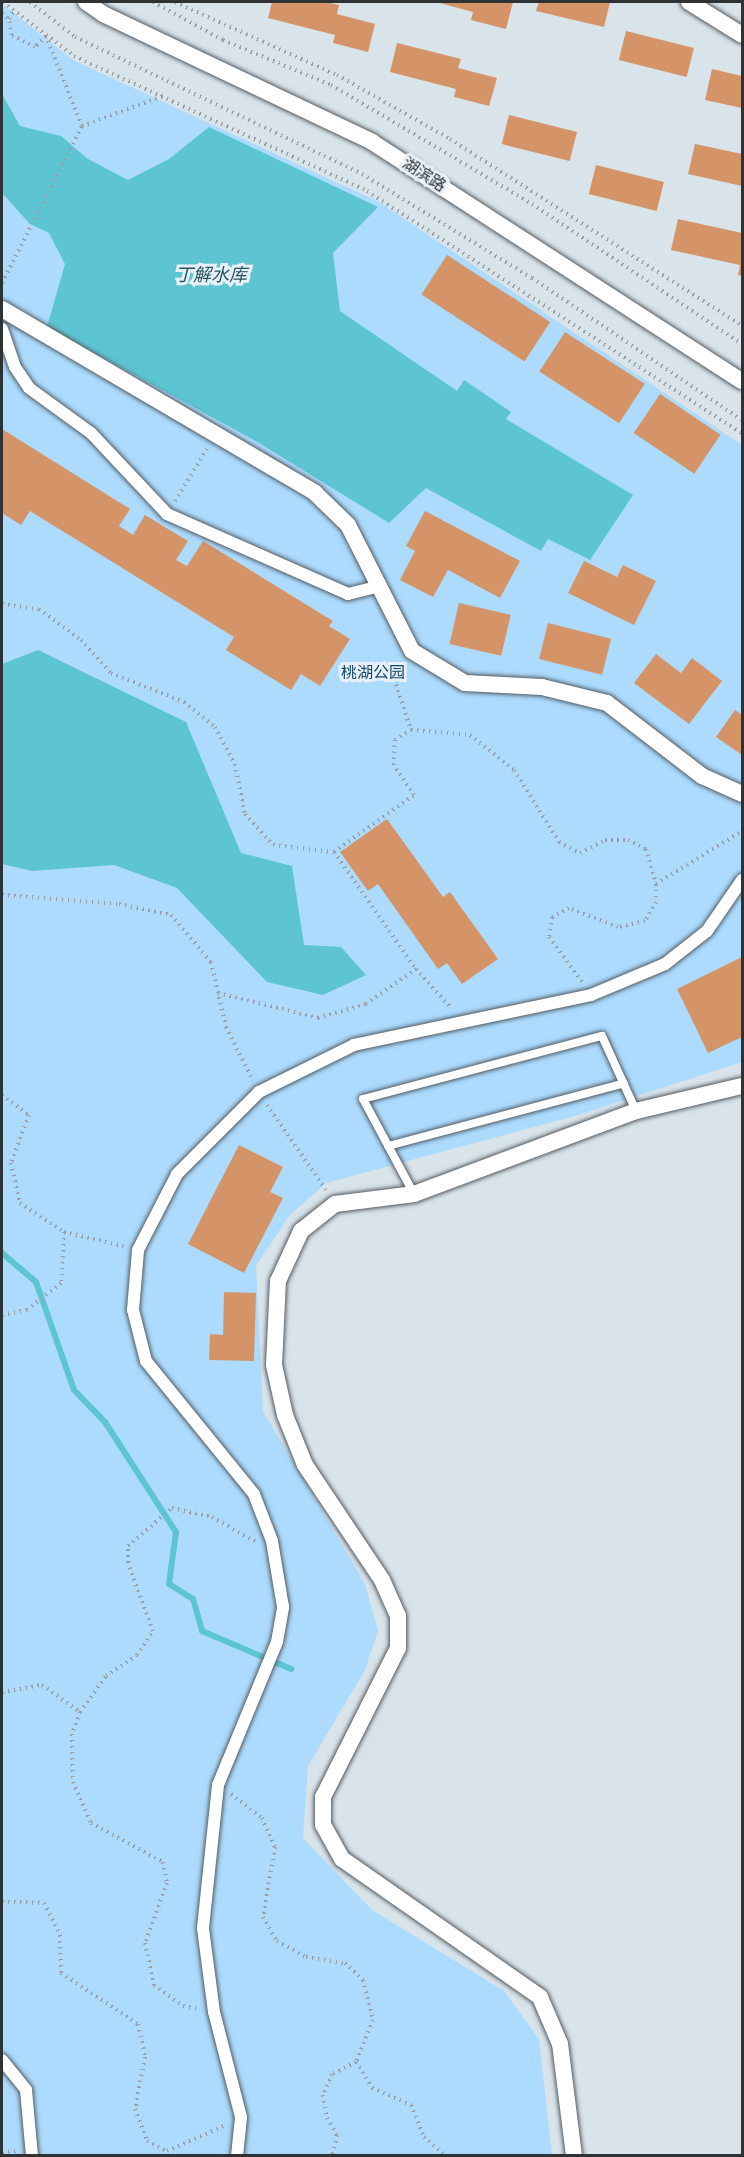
<!DOCTYPE html>
<meta charset="utf-8">
<style>
body{margin:0}
#map{position:relative;width:744px;height:2157px;overflow:hidden;background:#d9e3ea;font-family:Signika,"Noto Sans SC",sans-serif}
div>[style]{position:absolute}
[style*='--x']{left:calc(var(--x)*1px);top:calc(var(--y)*1px);width:calc(var(--w)*1px);rotate:calc(var(--a)*1deg)}
.green>*{inset:0;background:#acdbfe}
.water>*{inset:0;background:#5dc5d2}
.stream>*{height:6px;margin:-3px;padding:0 3px;transform-origin:3px;border-radius:3px;background:#5dc5d2}
.building>*{inset:0;background:#d49468;transform-origin:0 0}
.path>*{height:4px;margin-top:-2px;transform-origin:0;background:repeating-linear-gradient(90deg,#98a0a5 0 1.5px,transparent 0 6px)}
.roads{filter:drop-shadow(0 0 2px #545c62) drop-shadow(0 0 2px #545c62)}
.service>*{height:8px;margin:-4px;padding:0 4px;transform-origin:4px;border-radius:4px;background:#fff}
.pedestrian>*{height:12px;margin:-6px;padding:0 6px;transform-origin:6px;border-radius:6px;background:#fff}
.minor>*{height:16px;margin:-8px;padding:0 8px;transform-origin:8px;border-radius:8px;background:#fff}
span{translate:-50% -50%;white-space:nowrap;text-align:center;line-height:1.15;-webkit-text-stroke:6px #e7f0f8;paint-order:stroke}
.street-label{font-size:16px;color:#2e3235}
.park-label{font-size:16px;color:#154969}
.water-label{font-size:18px;color:#27565b;font-style:italic}
.frame{position:absolute;inset:0;border:3px solid #2e3235;pointer-events:none}
</style>
<div id="map">
<div class="green">
<div style="clip-path:polygon(2px 4px,73px 60px,379px 202px,742px 445px,742px 1062px,575px 1116px,326px 1183px,289px 1216px,256px 1266px,263px 1411px,365px 1584px,378px 1631px,365px 1670px,308px 1766px,303px 1838px,372px 1910px,504px 1991px,539px 2039px,552px 2155px,2px 2155px)"></div>
</div>
<div class="water">
<div style="clip-path:polygon(2px 94px,20px 126px,61px 136px,88px 159px,128px 180px,169px 159px,209px 127px,378px 207px,333px 253px,340px 311px,457px 391px,464px 380px,511px 412px,506px 419px,633px 495px,590px 560px,548px 539px,541px 551px,426px 488px,389px 523px,259px 443px,47px 327px,65px 264px,49px 233px,30px 224px,2px 193px)"></div>
<div style="clip-path:polygon(38px 650px,186px 722px,241px 853px,292px 866px,304px 945px,341px 947px,366px 975px,323px 995px,267px 982px,177px 888px,114px 865px,32px 871px,2px 864px,2px 664px)"></div>
</div>
<div class="stream">
<div style="--x:2;--y:1253;--w:45;--a:40.5"></div>
<div style="--x:36;--y:1282;--w:114;--a:70.6"></div>
<div style="--x:74;--y:1390;--w:45;--a:45.9"></div>
<div style="--x:105;--y:1422;--w:131;--a:57.2"></div>
<div style="--x:176;--y:1532;--w:52;--a:97.7"></div>
<div style="--x:169;--y:1584;--w:28;--a:32"></div>
<div style="--x:193;--y:1599;--w:33;--a:74"></div>
<div style="--x:202;--y:1631;--w:97;--a:23.1"></div>
</div>
<div class="building">
<div style="clip-path:polygon(272px 2px,326px 2px,339px 5px,337px 14px,375px 24px,368px 52px,333px 43px,335px 35px,268px 18px)"></div>
<div style="clip-path:polygon(436px 2px,513px 2px,506px 29px,471px 20px,473px 12px)"></div>
<div style="clip-path:polygon(539px 2px,610px 2px,604px 27px,536px 11px)"></div>
<div style="left:626px;top:31px;width:70px;height:30px;rotate:14deg"></div>
<div style="clip-path:polygon(397px 43px,461px 59px,458px 68px,497px 78px,489px 106px,454px 97px,456px 89px,390px 72px)"></div>
<div style="clip-path:polygon(712px 69px,742px 76px,742px 108px,705px 100px)"></div>
<div style="left:509px;top:115px;width:70px;height:30px;rotate:14deg"></div>
<div style="clip-path:polygon(695px 144px,742px 154px,742px 186px,688px 174px)"></div>
<div style="left:596px;top:165px;width:70px;height:30px;rotate:14deg"></div>
<div style="clip-path:polygon(678px 219px,742px 233px,742px 276px,738px 275px,740px 265px,671px 250px)"></div>
<div style="left:447px;top:255px;width:123px;height:47px;rotate:33deg"></div>
<div style="left:565px;top:332px;width:95px;height:47px;rotate:33deg"></div>
<div style="left:660px;top:394px;width:73px;height:47px;rotate:34deg"></div>
<div style="clip-path:polygon(2px 429px,130px 509px,119px 526px,133px 535px,145px 515px,188px 541px,176px 560px,187px 566px,203px 541px,333px 621px,329px 626px,350px 639px,320px 686px,301px 674px,291px 690px,226px 650px,234px 637px,30px 511px,21px 525px,2px 513px)"></div>
<div style="clip-path:polygon(425px 511px,520px 561px,500px 598px,448px 570px,433px 597px,400px 580px,415px 551px,406px 546px)"></div>
<div style="clip-path:polygon(584px 561px,617px 577px,623px 565px,656px 581px,634px 625px,568px 593px)"></div>
<div style="left:459px;top:603px;width:53px;height:42px;rotate:13deg"></div>
<div style="left:548px;top:623px;width:65px;height:37px;rotate:14deg"></div>
<div style="clip-path:polygon(656px 654px,681px 673px,692px 658px,722px 681px,689px 724px,634px 683px)"></div>
<div style="clip-path:polygon(735px 710px,742px 715px,742px 755px,716px 737px)"></div>
<div style="clip-path:polygon(387px 819px,443px 897px,450px 892px,498px 959px,462px 984px,447px 963px,438px 969px,378px 884px,368px 891px,340px 852px)"></div>
<div style="clip-path:polygon(742px 957px,742px 1037px,708px 1053px,677px 989px)"></div>
<div style="clip-path:polygon(239px 1145px,283px 1167px,270px 1192px,283px 1198px,244px 1273px,188px 1244px)"></div>
<div style="clip-path:polygon(224px 1292px,256px 1293px,254px 1361px,209px 1360px,210px 1334px,223px 1335px)"></div>
</div>
<div class="path">
<div style="--x:3;--y:2;--w:89;--a:37.3"></div>
<div style="--x:74;--y:56;--w:323;--a:24.7"></div>
<div style="--x:367;--y:191;--w:447;--a:32.9"></div>
<div style="--x:30;--y:2;--w:57;--a:37.9"></div>
<div style="--x:75;--y:37;--w:318;--a:25.5"></div>
<div style="--x:362;--y:174;--w:199;--a:31.5"></div>
<div style="--x:532;--y:278;--w:254;--a:34.1"></div>
<div style="--x:153;--y:2;--w:80;--a:28.5"></div>
<div style="--x:223;--y:40;--w:117;--a:22.6"></div>
<div style="--x:331;--y:85;--w:234;--a:30.6"></div>
<div style="--x:532;--y:204;--w:252;--a:33.7"></div>
<div style="--x:175;--y:2;--w:178;--a:24.3"></div>
<div style="--x:337;--y:75;--w:130;--a:29.5"></div>
<div style="--x:450;--y:139;--w:347;--a:32.6"></div>
<div style="--x:2;--y:13;--w:9;--a:41"></div>
<div style="--x:82;--y:126;--w:86;--a:-20.3"></div>
<div style="--x:2;--y:283;--w:176;--a:-63"></div>
<div style="--x:82;--y:126;--w:97;--a:-111.8"></div>
<div style="--x:46;--y:36;--w:16;--a:135"></div>
<div style="--x:35;--y:47;--w:27;--a:-153"></div>
<div style="--x:11;--y:35;--w:16;--a:-97"></div>
<div style="--x:9;--y:19;--w:9;--a:-58"></div>
<div style="--x:175;--y:501;--w:61;--a:-58.4"></div>
<div style="--x:2;--y:604;--w:37;--a:8"></div>
<div style="--x:39;--y:609;--w:52;--a:36.4"></div>
<div style="--x:81;--y:640;--w:45;--a:47.7"></div>
<div style="--x:111;--y:673;--w:79;--a:21.7"></div>
<div style="--x:184;--y:702;--w:40;--a:39"></div>
<div style="--x:215;--y:727;--w:42;--a:61.6"></div>
<div style="--x:235;--y:764;--w:51;--a:78.7"></div>
<div style="--x:245;--y:814;--w:42;--a:47.9"></div>
<div style="--x:273;--y:845;--w:61;--a:6.5"></div>
<div style="--x:334;--y:852;--w:143;--a:55"></div>
<div style="--x:416;--y:969;--w:54;--a:48"></div>
<div style="--x:403;--y:664;--w:17;--a:121"></div>
<div style="--x:394;--y:679;--w:54;--a:71.6"></div>
<div style="--x:334;--y:852;--w:98;--a:-35.5"></div>
<div style="--x:414;--y:795;--w:36;--a:-124"></div>
<div style="--x:394;--y:765;--w:25;--a:-88"></div>
<div style="--x:395;--y:740;--w:19;--a:-32"></div>
<div style="--x:411;--y:730;--w:59;--a:4.8"></div>
<div style="--x:470;--y:735;--w:56;--a:38.5"></div>
<div style="--x:514;--y:770;--w:85;--a:58"></div>
<div style="--x:559;--y:842;--w:24;--a:28"></div>
<div style="--x:580;--y:853;--w:28;--a:-27"></div>
<div style="--x:605;--y:840;--w:23;--a:0"></div>
<div style="--x:628;--y:840;--w:20;--a:27"></div>
<div style="--x:646;--y:849;--w:36;--a:74"></div>
<div style="--x:656;--y:884;--w:18;--a:90"></div>
<div style="--x:656;--y:902;--w:22;--a:120"></div>
<div style="--x:645;--y:921;--w:28;--a:167"></div>
<div style="--x:618;--y:927;--w:53;--a:-158.8"></div>
<div style="--x:569;--y:908;--w:19;--a:152"></div>
<div style="--x:552;--y:917;--w:20;--a:99"></div>
<div style="--x:549;--y:937;--w:56;--a:53.7"></div>
<div style="--x:656;--y:884;--w:101;--a:-31.6"></div>
<div style="--x:2;--y:895;--w:117;--a:4.4"></div>
<div style="--x:119;--y:904;--w:53;--a:11.9"></div>
<div style="--x:171;--y:915;--w:62;--a:49.6"></div>
<div style="--x:211;--y:962;--w:67;--a:77"></div>
<div style="--x:226;--y:1027;--w:60;--a:63.4"></div>
<div style="--x:218;--y:993;--w:103;--a:14"></div>
<div style="--x:318;--y:1018;--w:50;--a:-16.3"></div>
<div style="--x:366;--y:1004;--w:61;--a:-35"></div>
<div style="--x:2;--y:1095;--w:34;--a:37"></div>
<div style="--x:29;--y:1115;--w:51;--a:110.6"></div>
<div style="--x:11;--y:1163;--w:41;--a:77.3"></div>
<div style="--x:20;--y:1203;--w:53;--a:33.4"></div>
<div style="--x:64;--y:1232;--w:51;--a:93.4"></div>
<div style="--x:61;--y:1283;--w:43;--a:141.5"></div>
<div style="--x:27;--y:1310;--w:25;--a:169"></div>
<div style="--x:267;--y:1105;--w:103;--a:55.2"></div>
<div style="--x:64;--y:1232;--w:61;--a:13.3"></div>
<div style="--x:2;--y:1692;--w:41;--a:-9.9"></div>
<div style="--x:42;--y:1685;--w:47;--a:35.4"></div>
<div style="--x:80;--y:1712;--w:44;--a:-54.2"></div>
<div style="--x:106;--y:1676;--w:37;--a:-34"></div>
<div style="--x:137;--y:1655;--w:29;--a:-56"></div>
<div style="--x:153;--y:1631;--w:72;--a:-110.2"></div>
<div style="--x:128;--y:1563;--w:17;--a:-90"></div>
<div style="--x:128;--y:1546;--w:58;--a:-40.8"></div>
<div style="--x:172;--y:1508;--w:41;--a:12.7"></div>
<div style="--x:212;--y:1517;--w:51;--a:29.6"></div>
<div style="--x:80;--y:1712;--w:23;--a:110"></div>
<div style="--x:72;--y:1734;--w:48;--a:88.8"></div>
<div style="--x:73;--y:1782;--w:45;--a:66.3"></div>
<div style="--x:91;--y:1823;--w:82;--a:28.4"></div>
<div style="--x:163;--y:1862;--w:21;--a:79"></div>
<div style="--x:167;--y:1883;--w:64;--a:110.1"></div>
<div style="--x:145;--y:1943;--w:43;--a:77.9"></div>
<div style="--x:154;--y:1985;--w:36;--a:36"></div>
<div style="--x:183;--y:2006;--w:16;--a:11"></div>
<div style="--x:231;--y:1794;--w:39;--a:38"></div>
<div style="--x:262;--y:1818;--w:32;--a:66"></div>
<div style="--x:275;--y:1847;--w:71;--a:99.7"></div>
<div style="--x:263;--y:1917;--w:28;--a:60"></div>
<div style="--x:277;--y:1941;--w:33;--a:29"></div>
<div style="--x:306;--y:1957;--w:39;--a:9"></div>
<div style="--x:345;--y:1963;--w:25;--a:43"></div>
<div style="--x:363;--y:1980;--w:41;--a:76"></div>
<div style="--x:373;--y:2020;--w:45;--a:112"></div>
<div style="--x:356;--y:2062;--w:27;--a:153"></div>
<div style="--x:332;--y:2074;--w:23;--a:113"></div>
<div style="--x:323;--y:2095;--w:23;--a:80"></div>
<div style="--x:327;--y:2118;--w:20;--a:60"></div>
<div style="--x:337;--y:2135;--w:22;--a:103"></div>
<div style="--x:2;--y:1902;--w:42;--a:1.4"></div>
<div style="--x:44;--y:1903;--w:36;--a:63"></div>
<div style="--x:60;--y:1935;--w:38;--a:88"></div>
<div style="--x:61;--y:1973;--w:92;--a:33.5"></div>
<div style="--x:138;--y:2024;--w:34;--a:78"></div>
<div style="--x:145;--y:2057;--w:53;--a:100.9"></div>
<div style="--x:135;--y:2109;--w:34;--a:69"></div>
<div style="--x:147;--y:2141;--w:22;--a:27"></div>
<div style="--x:167;--y:2151;--w:62;--a:-23.7"></div>
<div style="--x:356;--y:2062;--w:31;--a:58"></div>
<div style="--x:372;--y:2088;--w:43;--a:23.6"></div>
<div style="--x:411;--y:2105;--w:35;--a:68"></div>
<div style="--x:424;--y:2137;--w:29;--a:41"></div>
<div style="--x:2;--y:2152;--w:14;--a:-4"></div>
</div>
<div class="roads">
<div class="service">
<div style="--x:388;--y:1146;--w:244;--a:-14.9"></div>
<div style="--x:414;--y:1194;--w:108;--a:-118.2"></div>
<div style="--x:363;--y:1099;--w:247;--a:-14.8"></div>
<div style="--x:602;--y:1036;--w:82;--a:65.6"></div>
</div>
<div class="pedestrian">
<div style="--x:2;--y:329;--w:40;--a:71.1"></div>
<div style="--x:15;--y:367;--w:25;--a:56"></div>
<div style="--x:29;--y:388;--w:77;--a:36"></div>
<div style="--x:91;--y:433;--w:111;--a:46.8"></div>
<div style="--x:167;--y:514;--w:198;--a:23.8"></div>
<div style="--x:348;--y:594;--w:29;--a:-14"></div>
<div style="--x:2;--y:2060;--w:38;--a:51"></div>
<div style="--x:26;--y:2090;--w:66;--a:84.8"></div>
<div style="--x:237;--y:2156;--w:39;--a:-84"></div>
<div style="--x:241;--y:2117;--w:108;--a:-104.4"></div>
<div style="--x:214;--y:2012;--w:85;--a:-97.5"></div>
<div style="--x:203;--y:1928;--w:144;--a:-84"></div>
<div style="--x:218;--y:1785;--w:155;--a:-67.6"></div>
<div style="--x:277;--y:1642;--w:36;--a:-80"></div>
<div style="--x:283;--y:1607;--w:67;--a:-99.5"></div>
<div style="--x:272;--y:1541;--w:50;--a:-111"></div>
<div style="--x:254;--y:1494;--w:171;--a:-129.1"></div>
<div style="--x:146;--y:1361;--w:53;--a:-104.3"></div>
<div style="--x:133;--y:1310;--w:60;--a:-85.2"></div>
<div style="--x:138;--y:1250;--w:85;--a:-62.8"></div>
<div style="--x:177;--y:1174;--w:116;--a:-45"></div>
<div style="--x:259;--y:1092;--w:106;--a:-26.3"></div>
<div style="--x:354;--y:1045;--w:242;--a:-11.9"></div>
<div style="--x:591;--y:995;--w:80;--a:-22.7"></div>
<div style="--x:665;--y:964;--w:53;--a:-38.2"></div>
<div style="--x:707;--y:931;--w:62;--a:-55.5"></div>
</div>
<div class="minor">
<div style="--x:86;--y:2;--w:21;--a:35"></div>
<div style="--x:103;--y:14;--w:298;--a:25.4"></div>
<div style="--x:372;--y:142;--w:440;--a:32.9"></div>
<div style="--x:689;--y:2;--w:62;--a:31.9"></div>
<div style="--x:2;--y:309;--w:363;--a:30.4"></div>
<div style="--x:315;--y:493;--w:46;--a:44.1"></div>
<div style="--x:348;--y:525;--w:141;--a:63.1"></div>
<div style="--x:412;--y:651;--w:62;--a:31.1"></div>
<div style="--x:465;--y:683;--w:77;--a:3"></div>
<div style="--x:542;--y:687;--w:67;--a:13.8"></div>
<div style="--x:607;--y:703;--w:120;--a:37.5"></div>
<div style="--x:702;--y:776;--w:44;--a:24.2"></div>
<div style="--x:574;--y:2156;--w:113;--a:-97.1"></div>
<div style="--x:560;--y:2044;--w:51;--a:-113.1"></div>
<div style="--x:540;--y:1997;--w:241;--a:-145.1"></div>
<div style="--x:342;--y:1859;--w:39;--a:-119"></div>
<div style="--x:323;--y:1825;--w:28;--a:-90"></div>
<div style="--x:323;--y:1797;--w:167;--a:-63.3"></div>
<div style="--x:398;--y:1648;--w:32;--a:-90"></div>
<div style="--x:398;--y:1616;--w:39;--a:-114"></div>
<div style="--x:382;--y:1580;--w:138;--a:-123.8"></div>
<div style="--x:305;--y:1465;--w:54;--a:-111.8"></div>
<div style="--x:285;--y:1415;--w:51;--a:-102.4"></div>
<div style="--x:274;--y:1365;--w:84;--a:-87.3"></div>
<div style="--x:278;--y:1281;--w:55;--a:-65.3"></div>
<div style="--x:301;--y:1231;--w:43;--a:-38.5"></div>
<div style="--x:335;--y:1204;--w:80;--a:-7.2"></div>
<div style="--x:414;--y:1194;--w:237;--a:-20.5"></div>
<div style="--x:636;--y:1111;--w:109;--a:-13.3"></div>
</div>
</div>
<div class="street-label">
<span style="left:424px;top:175px;rotate:33deg">湖滨路</span>
</div>
<div class="park-label">
<span style="left:373px;top:673px">桃湖公园</span>
</div>
<div class="water-label">
<span style="left:211px;top:275px">丁解水库</span>
</div>
<div class="frame"></div>
</div>
